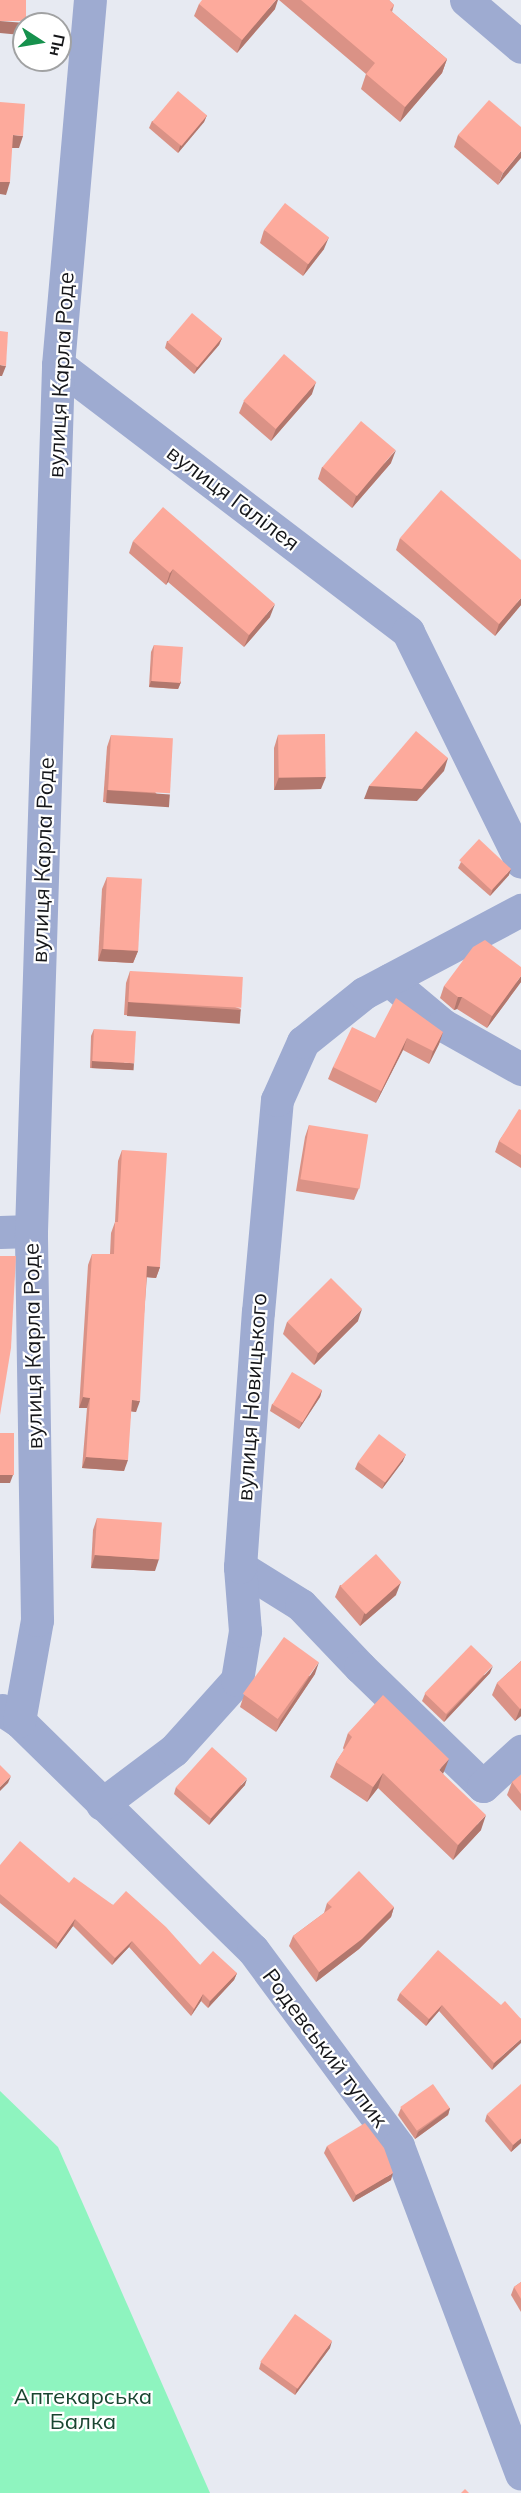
<!DOCTYPE html>
<meta charset="utf-8">
<style>
body{margin:0}
#map{position:relative;width:521px;height:2493px;overflow:hidden;background:#e7eaf2;font-family:Mulish,sans-serif}
div>[style]{position:absolute}
[style*='--x']{left:calc(var(--x)*1px);top:calc(var(--y)*1px);width:calc(var(--w)*1px);rotate:calc(var(--a)*1deg)}
.green>*{inset:0;background:#8ef4bf}
.street>*{height:33px;margin:-16.5px;padding:0 16.5px;transform-origin:16.5px;border-radius:16.5px;background:#9eabd1}
.wall>*{inset:0;background:#da9286}
.shaded-wall>*{inset:0;background:#b1776d;transform-origin:0 0}
.building>*{inset:0;background:#fdaa9c;transform-origin:0 0}
span{translate:-50% -50%;white-space:nowrap;text-align:center;line-height:1.15;-webkit-text-stroke:4.5px #fff;paint-order:stroke}
.street-label{font-size:22px;color:#151619}
.park-label{font-size:22px;color:#194530}
.north{position:absolute;left:12px;top:12px;width:60px;height:60px;box-sizing:border-box;background:#fff;border:2px solid #a1a2a3;border-radius:50%;rotate:102deg;font-size:16px;font-weight:700;line-height:24px;text-align:center;color:#151619}
.north::after{content:'';display:block;margin:auto;width:21px;height:27px;background:#16914d;clip-path:polygon(50% 0,100% 100%,50% 72%,0 100%)}
</style>
<div id="map">
<div class="green">
<div style="clip-path:polygon(0 2091px,58px 2147px,210px 2493px,0 2493px)"></div>
</div>
<div class="street">
<div style="--x:466;--y:0;--w:72;--a:40.5"></div>
<div style="--x:58;--y:365;--w:440;--a:37.3"></div>
<div style="--x:408;--y:632;--w:256;--a:63.8"></div>
<div style="--x:389;--y:980;--w:70;--a:39.8"></div>
<div style="--x:443;--y:1025;--w:90;--a:29.4"></div>
<div style="--x:0;--y:1232;--w:31;--a:-2"></div>
<div style="--x:240;--y:1567;--w:72;--a:31.9"></div>
<div style="--x:301;--y:1605;--w:86;--a:46.4"></div>
<div style="--x:360;--y:1667;--w:171;--a:44.1"></div>
<div style="--x:483;--y:1786;--w:52;--a:-42.6"></div>
<div style="--x:2;--y:1710;--w:20;--a:33"></div>
<div style="--x:19;--y:1721;--w:327;--a:44.4"></div>
<div style="--x:253;--y:1950;--w:244;--a:53.5"></div>
<div style="--x:398;--y:2146;--w:350;--a:69.4"></div>
<div style="--x:19;--y:1721;--w:103;--a:-79.9"></div>
<div style="--x:37;--y:1620;--w:389;--a:-90.9"></div>
<div style="--x:31;--y:1231;--w:866;--a:-88.21"></div>
<div style="--x:58;--y:365;--w:366;--a:-85"></div>
<div style="--x:102;--y:1804;--w:90;--a:-36.9"></div>
<div style="--x:174;--y:1750;--w:94;--a:-48"></div>
<div style="--x:237;--y:1680;--w:50;--a:-80.7"></div>
<div style="--x:245;--y:1631;--w:64;--a:-94.5"></div>
<div style="--x:240;--y:1567;--w:256;--a:-86"></div>
<div style="--x:258;--y:1312;--w:213;--a:-84.9"></div>
<div style="--x:277;--y:1100;--w:64;--a:-65.9"></div>
<div style="--x:303;--y:1042;--w:78;--a:-38.8"></div>
<div style="--x:364;--y:993;--w:178;--a:-27.9"></div>
</div>
<div class="wall">
<div style="clip-path:polygon(279px 0,389px 0,394px 5px,392px 12px,447px 59px,442px 73px,400px 122px,361px 89px,366px 74px)"></div>
<div style="clip-path:polygon(199px 4px,275px 9px,237px 53px,194px 16px)"></div>
<div style="clip-path:polygon(207px 115px,204px 122px,178px 153px,149px 128px,152px 121px)"></div>
<div style="clip-path:polygon(521px 127px,498px 185px,454px 147px,458px 135px)"></div>
<div style="clip-path:polygon(264px 230px,324px 249px,303px 276px,260px 243px)"></div>
<div style="clip-path:polygon(222px 338px,219px 345px,194px 374px,165px 348px,167px 341px)"></div>
<div style="clip-path:polygon(312px 394px,271px 441px,239px 413px,244px 401px)"></div>
<div style="clip-path:polygon(391px 463px,352px 508px,318px 479px,322px 467px)"></div>
<div style="clip-path:polygon(400px 538px,521px 605px,495px 636px,396px 550px)"></div>
<div style="clip-path:polygon(133px 541px,270px 617px,244px 647px,168px 582px,166px 585px,129px 553px)"></div>
<div style="clip-path:polygon(154px 645px,181px 682px,178px 689px,149px 687px,151px 652px)"></div>
<div style="clip-path:polygon(111px 735px,166px 806px,103px 802px,107px 747px)"></div>
<div style="clip-path:polygon(278px 735px,321px 789px,274px 790px,274px 748px)"></div>
<div style="clip-path:polygon(461px 862px,509px 875px,490px 896px,458px 868px)"></div>
<div style="clip-path:polygon(107px 877px,138px 951px,133px 963px,98px 961px,102px 889px)"></div>
<div style="clip-path:polygon(130px 971px,241px 1009px,237px 1022px,124px 1015px,126px 983px)"></div>
<div style="clip-path:polygon(521px 982px,487px 1028px,457px 1009px,454px 1010px,440px 998px,444px 986px)"></div>
<div style="clip-path:polygon(94px 1029px,131px 1070px,90px 1068px,91px 1036px)"></div>
<div style="clip-path:polygon(443px 1032px,439px 1044px,429px 1064px,403px 1050px,376px 1103px,328px 1079px,333px 1067px,375px 1038px)"></div>
<div style="clip-path:polygon(521px 1110px,521px 1168px,495px 1152px,499px 1141px)"></div>
<div style="clip-path:polygon(309px 1125px,359px 1188px,354px 1200px,296px 1191px,305px 1137px)"></div>
<div style="clip-path:polygon(122px 1150px,160px 1267px,156px 1278px,147px 1277px,136px 1412px,131px 1411px,124px 1471px,82px 1468px,87px 1408px,79px 1408px,88px 1265px,92px 1254px,110px 1254px,111px 1233px,115px 1222px,118px 1161px)"></div>
<div style="clip-path:polygon(358px 1321px,314px 1365px,283px 1334px,287px 1322px)"></div>
<div style="clip-path:polygon(322px 1390px,320px 1397px,299px 1429px,270px 1411px,272px 1404px)"></div>
<div style="clip-path:polygon(403px 1461px,382px 1489px,355px 1469px,358px 1462px)"></div>
<div style="clip-path:polygon(97px 1518px,155px 1571px,91px 1568px,93px 1530px)"></div>
<div style="clip-path:polygon(340px 1585px,396px 1595px,360px 1626px,335px 1597px)"></div>
<div style="clip-path:polygon(521px 1661px,521px 1716px,515px 1721px,492px 1695px,497px 1683px)"></div>
<div style="clip-path:polygon(490px 1673px,444px 1722px,422px 1701px,425px 1694px)"></div>
<div style="clip-path:polygon(315px 1674px,276px 1732px,240px 1707px,244px 1695px)"></div>
<div style="clip-path:polygon(348px 1733px,443px 1774px,481px 1830px,453px 1860px,378px 1788px,367px 1802px,330px 1777px,336px 1762px,344px 1750px,343px 1748px)"></div>
<div style="clip-path:polygon(521px 1775px,521px 1811px,507px 1795px,512px 1782px)"></div>
<div style="clip-path:polygon(245px 1785px,209px 1825px,174px 1794px,176px 1787px)"></div>
<div style="clip-path:polygon(0 1865px,69px 1883px,113px 1905px,200px 1965px,237px 1973px,234px 1980px,208px 2008px,201px 2001px,191px 2016px,129px 1947px,112px 1965px,73px 1926px,56px 1949px,0 1903px)"></div>
<div style="clip-path:polygon(327px 1903px,394px 1907px,391px 1917px,359px 1949px,316px 1982px,289px 1946px,293px 1936px,324px 1913px)"></div>
<div style="clip-path:polygon(400px 1993px,501px 2005px,521px 2019px,492px 2070px,439px 2011px,426px 2026px,397px 2000px)"></div>
<div style="clip-path:polygon(401px 2108px,450px 2108px,448px 2115px,415px 2139px,398px 2115px)"></div>
<div style="clip-path:polygon(487px 2114px,521px 2143px,511px 2152px,485px 2121px)"></div>
<div style="clip-path:polygon(327px 2146px,391px 2180px,353px 2202px,324px 2153px)"></div>
<div style="clip-path:polygon(521px 2282px,521px 2312px,511px 2295px,514px 2287px)"></div>
<div style="clip-path:polygon(330px 2348px,295px 2395px,259px 2369px,261px 2362px)"></div>
</div>
<div class="shaded-wall">
<div style="clip-path:polygon(276px 0,278px 0,275px 9px,237px 53px,242px 40px)"></div>
<div style="clip-path:polygon(0 21px,25px 23px,21px 35px,0 33px)"></div>
<div style="clip-path:polygon(447px 59px,442px 73px,400px 122px,405px 107px)"></div>
<div style="clip-path:polygon(207px 115px,204px 122px,178px 153px,180px 146px)"></div>
<div style="clip-path:polygon(13px 135px,23px 136px,19px 148px,8px 148px)"></div>
<div style="clip-path:polygon(521px 151px,521px 158px,498px 185px,503px 173px)"></div>
<div style="clip-path:polygon(0 182px,10px 182px,6px 195px,0 194px)"></div>
<div style="clip-path:polygon(329px 237px,324px 249px,303px 276px,308px 264px)"></div>
<div style="clip-path:polygon(222px 338px,219px 345px,194px 374px,197px 367px)"></div>
<div style="clip-path:polygon(0 365px,6px 366px,2px 376px,0 376px)"></div>
<div style="clip-path:polygon(316px 382px,312px 394px,271px 441px,276px 429px)"></div>
<div style="clip-path:polygon(396px 450px,391px 463px,352px 508px,356px 496px)"></div>
<div style="clip-path:polygon(173px 569px,168px 582px,166px 585px,170px 573px)"></div>
<div style="clip-path:polygon(521px 598px,521px 605px,495px 636px,499px 624px)"></div>
<div style="clip-path:polygon(275px 604px,270px 617px,244px 647px,249px 635px)"></div>
<div style="clip-path:polygon(151px 681px,181px 682px,178px 689px,149px 687px)"></div>
<div style="clip-path:polygon(448px 758px,444px 771px,417px 801px,364px 799px,369px 786px)"></div>
<div style="clip-path:polygon(279px 777px,326px 777px,321px 789px,274px 790px)"></div>
<div style="left:107px;top:790px;width:63px;height:13px;rotate:4deg"></div>
<div style="clip-path:polygon(511px 869px,509px 875px,490px 896px,493px 889px)"></div>
<div style="clip-path:polygon(102px 949px,138px 951px,133px 963px,98px 961px)"></div>
<div style="clip-path:polygon(521px 976px,521px 982px,487px 1028px,492px 1016px)"></div>
<div style="clip-path:polygon(458px 997px,462px 997px,457px 1009px,454px 1010px)"></div>
<div style="left:128px;top:1002px;width:113px;height:14px;rotate:4deg"></div>
<div style="clip-path:polygon(443px 1032px,439px 1044px,429px 1064px,433px 1051px)"></div>
<div style="clip-path:polygon(407px 1038px,403px 1050px,376px 1103px,381px 1091px)"></div>
<div style="left:92px;top:1061px;width:42px;height:7px;rotate:3deg"></div>
<div style="clip-path:polygon(147px 1266px,160px 1267px,156px 1278px,144px 1277px)"></div>
<div style="clip-path:polygon(362px 1309px,358px 1321px,314px 1365px,318px 1353px)"></div>
<div style="clip-path:polygon(322px 1390px,320px 1397px,299px 1429px,302px 1422px)"></div>
<div style="clip-path:polygon(83px 1397px,90px 1398px,87px 1408px,79px 1408px)"></div>
<div style="clip-path:polygon(132px 1400px,140px 1401px,136px 1412px,128px 1411px)"></div>
<div style="clip-path:polygon(406px 1454px,403px 1461px,382px 1489px,385px 1482px)"></div>
<div style="clip-path:polygon(86px 1457px,128px 1460px,124px 1471px,82px 1468px)"></div>
<div style="clip-path:polygon(0 1475px,13px 1475px,10px 1483px,0 1483px)"></div>
<div style="clip-path:polygon(95px 1555px,159px 1559px,155px 1571px,91px 1568px)"></div>
<div style="clip-path:polygon(401px 1582px,396px 1595px,360px 1626px,364px 1614px)"></div>
<div style="clip-path:polygon(319px 1662px,315px 1674px,276px 1732px,281px 1720px)"></div>
<div style="clip-path:polygon(493px 1666px,490px 1673px,444px 1722px,447px 1715px)"></div>
<div style="clip-path:polygon(521px 1708px,521px 1716px,515px 1721px,520px 1709px)"></div>
<div style="clip-path:polygon(449px 1759px,443px 1774px,439px 1770px)"></div>
<div style="clip-path:polygon(383px 1773px,378px 1788px,367px 1802px,373px 1787px)"></div>
<div style="clip-path:polygon(11px 1776px,8px 1783px,0 1791px,0 1787px)"></div>
<div style="clip-path:polygon(247px 1779px,245px 1785px,209px 1825px,211px 1818px)"></div>
<div style="clip-path:polygon(486px 1815px,481px 1830px,453px 1860px,458px 1845px)"></div>
<div style="clip-path:polygon(394px 1907px,391px 1917px,359px 1949px,316px 1982px,319px 1972px)"></div>
<div style="clip-path:polygon(75px 1919px,73px 1926px,56px 1949px,58px 1943px)"></div>
<div style="clip-path:polygon(132px 1941px,129px 1947px,112px 1965px,115px 1958px)"></div>
<div style="clip-path:polygon(237px 1973px,234px 1980px,208px 2008px,210px 2001px)"></div>
<div style="clip-path:polygon(203px 1994px,201px 2001px,191px 2016px,194px 2009px)"></div>
<div style="clip-path:polygon(442px 2005px,439px 2011px,426px 2026px,429px 2019px)"></div>
<div style="clip-path:polygon(521px 2039px,521px 2043px,492px 2070px,494px 2063px)"></div>
<div style="clip-path:polygon(450px 2108px,448px 2115px,415px 2139px,418px 2132px)"></div>
<div style="clip-path:polygon(521px 2138px,521px 2143px,511px 2152px,513px 2145px)"></div>
<div style="clip-path:polygon(393px 2173px,391px 2180px,353px 2202px,356px 2195px)"></div>
<div style="clip-path:polygon(332px 2341px,330px 2348px,295px 2395px,297px 2388px)"></div>
</div>
<div class="building">
<div style="left:0;top:0;width:26px;height:21px"></div>
<div style="clip-path:polygon(202px 0,276px 0,242px 40px,199px 4px)"></div>
<div style="clip-path:polygon(301px 0,389px 0,394px 5px,390px 10px,447px 59px,405px 107px,366px 74px,375px 63px)"></div>
<div style="left:178px;top:91px;width:38px;height:40px;rotate:40deg"></div>
<div style="clip-path:polygon(489px 100px,521px 127px,521px 151px,503px 173px,458px 135px)"></div>
<div style="clip-path:polygon(0 102px,25px 104px,23px 136px,13px 135px,10px 182px,0 182px)"></div>
<div style="left:285px;top:203px;width:56px;height:34px;rotate:38deg"></div>
<div style="left:192px;top:313px;width:39px;height:38px;rotate:40deg"></div>
<div style="clip-path:polygon(0 331px,8px 332px,6px 366px,0 365px)"></div>
<div style="left:284px;top:354px;width:43px;height:62px;rotate:41deg"></div>
<div style="left:361px;top:421px;width:45px;height:60px;rotate:40deg"></div>
<div style="clip-path:polygon(441px 490px,521px 560px,521px 598px,499px 624px,400px 538px)"></div>
<div style="clip-path:polygon(163px 507px,275px 604px,249px 635px,173px 569px,170px 573px,133px 541px)"></div>
<div style="left:154px;top:645px;width:29px;height:36px;rotate:4deg"></div>
<div style="clip-path:polygon(416px 731px,448px 758px,422px 789px,369px 786px)"></div>
<div style="left:325px;top:734px;width:43px;height:47px;rotate:89deg"></div>
<div style="left:111px;top:735px;width:62px;height:55px;rotate:3deg"></div>
<div style="left:479px;top:839px;width:44px;height:29px;rotate:43deg"></div>
<div style="left:107px;top:877px;width:35px;height:72px;rotate:3deg"></div>
<div style="clip-path:polygon(485px 940px,521px 967px,521px 976px,492px 1016px,462px 997px,458px 997px,444px 986px,473px 947px)"></div>
<div style="left:130px;top:971px;width:113px;height:31px;rotate:3deg"></div>
<div style="clip-path:polygon(396px 998px,443px 1032px,433px 1051px,407px 1038px,381px 1091px,333px 1067px,352px 1027px,375px 1038px)"></div>
<div style="left:94px;top:1029px;width:42px;height:32px;rotate:3deg"></div>
<div style="clip-path:polygon(519px 1109px,521px 1110px,521px 1155px,499px 1141px)"></div>
<div style="left:309px;top:1125px;width:60px;height:55px;rotate:9deg"></div>
<div style="clip-path:polygon(122px 1150px,167px 1153px,160px 1267px,147px 1266px,140px 1401px,132px 1400px,128px 1460px,86px 1457px,90px 1398px,83px 1397px,92px 1254px,114px 1254px,115px 1222px,118px 1222px)"></div>
<div style="clip-path:polygon(0 1256px,16px 1256px,11px 1348px,0 1415px)"></div>
<div style="left:331px;top:1278px;width:44px;height:62px;rotate:45deg"></div>
<div style="left:292px;top:1372px;width:35px;height:38px;rotate:31deg"></div>
<div style="left:0;top:1433px;width:14px;height:42px"></div>
<div style="left:379px;top:1434px;width:34px;height:35px;rotate:37deg"></div>
<div style="left:97px;top:1518px;width:65px;height:37px;rotate:4deg"></div>
<div style="left:376px;top:1554px;width:38px;height:48px;rotate:48deg"></div>
<div style="left:284px;top:1637px;width:43px;height:70px;rotate:36deg"></div>
<div style="left:471px;top:1645px;width:30px;height:67px;rotate:44deg"></div>
<div style="clip-path:polygon(521px 1661px,521px 1708px,520px 1709px,497px 1683px)"></div>
<div style="clip-path:polygon(383px 1695px,449px 1759px,439px 1770px,486px 1815px,458px 1845px,383px 1773px,373px 1787px,336px 1762px,352px 1737px,348px 1733px)"></div>
<div style="left:212px;top:1747px;width:47px;height:54px;rotate:42deg"></div>
<div style="clip-path:polygon(0 1765px,11px 1776px,0 1787px)"></div>
<div style="clip-path:polygon(521px 1775px,521px 1794px,512px 1782px)"></div>
<div style="clip-path:polygon(20px 1841px,69px 1883px,74px 1877px,113px 1905px,126px 1891px,166px 1927px,200px 1965px,213px 1951px,237px 1973px,210px 2001px,203px 1994px,194px 2009px,132px 1941px,115px 1958px,75px 1919px,58px 1943px,0 1894px,0 1865px)"></div>
<div style="clip-path:polygon(359px 1871px,394px 1907px,362px 1939px,319px 1972px,293px 1936px,332px 1907px,327px 1903px)"></div>
<div style="clip-path:polygon(438px 1950px,501px 2005px,505px 2001px,521px 2019px,521px 2039px,494px 2063px,442px 2005px,429px 2019px,400px 1993px)"></div>
<div style="left:433px;top:2084px;width:29px;height:40px;rotate:55deg"></div>
<div style="clip-path:polygon(521px 2084px,521px 2138px,513px 2145px,487px 2114px)"></div>
<div style="clip-path:polygon(365px 2123px,384px 2148px,393px 2173px,356px 2195px,327px 2146px)"></div>
<div style="clip-path:polygon(521px 2282px,521px 2299px,514px 2287px)"></div>
<div style="left:295px;top:2314px;width:46px;height:59px;rotate:36deg"></div>
<div style="clip-path:polygon(465px 2489px,469px 2493px,461px 2493px)"></div>
</div>
<div class="street-label">
<span style="left:61px;top:375px;rotate:-87deg">вулиця Карла Роде</span>
<span style="left:233px;top:498px;rotate:37deg">вулиця Галілея</span>
<span style="left:43px;top:860px;rotate:-88deg">вулиця Карла Роде</span>
<span style="left:33px;top:1346px;rotate:-91deg">вулиця Карла Роде</span>
<span style="left:252px;top:1397px;rotate:-86deg">вулиця Новицького</span>
<span style="left:325px;top:2048px;rotate:53deg">Родевський тупик</span>
</div>
<div class="park-label">
<span style="left:83px;top:2409px">Аптекарська<br>Балка</span>
</div>
<div class="north">Пн</div>
</div>
